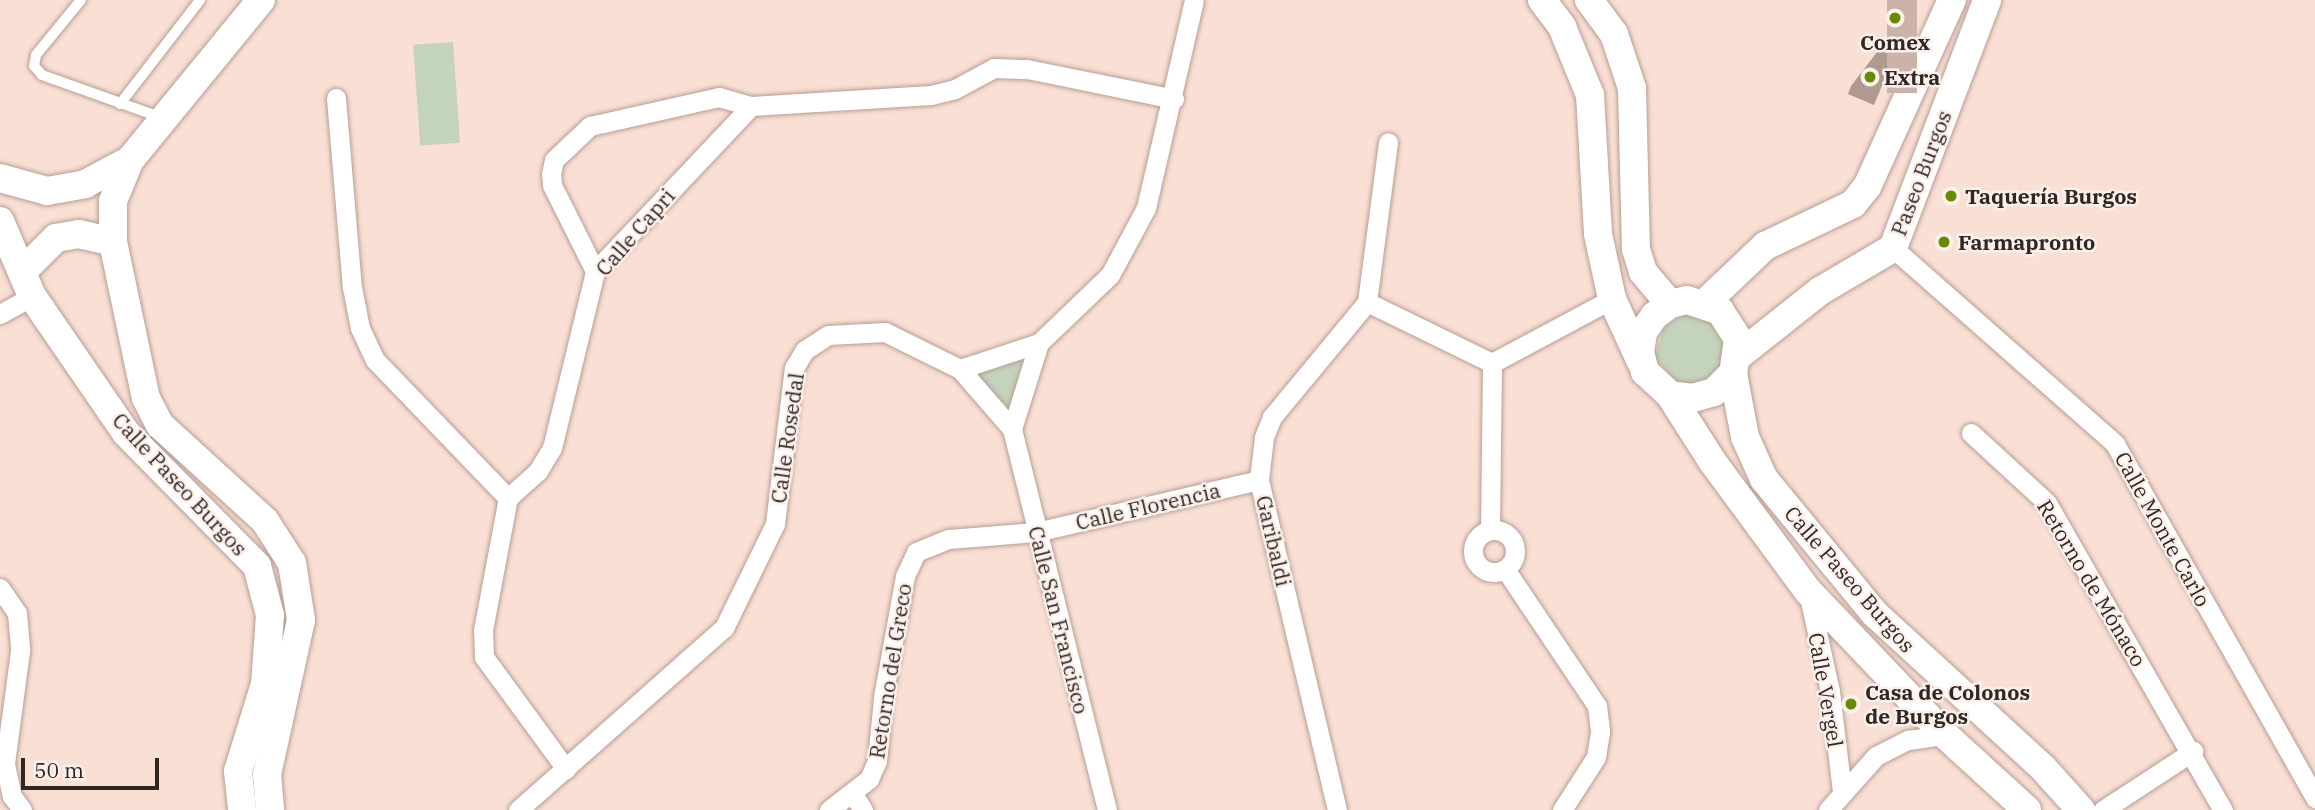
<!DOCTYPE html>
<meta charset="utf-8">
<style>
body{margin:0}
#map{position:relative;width:2315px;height:810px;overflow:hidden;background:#fadfd4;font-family:"IBM Plex Serif",serif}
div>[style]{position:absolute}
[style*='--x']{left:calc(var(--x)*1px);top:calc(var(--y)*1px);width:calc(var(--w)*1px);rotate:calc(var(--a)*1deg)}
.green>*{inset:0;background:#c4d3bc;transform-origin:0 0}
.roads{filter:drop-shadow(0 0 2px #b79e94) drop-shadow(0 0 2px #b79e94)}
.lane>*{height:10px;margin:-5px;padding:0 5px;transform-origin:5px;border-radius:5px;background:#fff}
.street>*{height:19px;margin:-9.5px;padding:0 9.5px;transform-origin:9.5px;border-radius:9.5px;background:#fff}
.street>.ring{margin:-9.5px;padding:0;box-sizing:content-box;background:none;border:19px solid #fff;border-radius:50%}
.secondary>*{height:28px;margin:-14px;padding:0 14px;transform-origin:14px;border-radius:14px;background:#fff}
.wall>*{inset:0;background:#af9990}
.building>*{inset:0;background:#ccb2a8;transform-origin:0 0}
.dots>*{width:19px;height:19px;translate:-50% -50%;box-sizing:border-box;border:4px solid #fbf0ec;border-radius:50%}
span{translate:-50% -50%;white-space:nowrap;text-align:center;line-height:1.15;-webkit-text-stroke:5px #fbf0ec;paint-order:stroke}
.poi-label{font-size:21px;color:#302622;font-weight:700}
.left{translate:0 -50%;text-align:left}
.street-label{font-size:21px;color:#302622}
.scale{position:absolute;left:21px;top:758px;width:138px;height:32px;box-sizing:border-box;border:4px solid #302622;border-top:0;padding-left:9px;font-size:21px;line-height:24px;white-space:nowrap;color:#302622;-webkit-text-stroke:5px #fbf0ec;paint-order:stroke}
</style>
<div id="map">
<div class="green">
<div style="left:453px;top:42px;width:101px;height:40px;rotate:86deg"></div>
<div style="clip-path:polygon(1684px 314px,1705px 316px,1728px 340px,1717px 381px,1680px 385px,1655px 358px,1663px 328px)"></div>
<div style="clip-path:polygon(1022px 360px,1011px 409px,968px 373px)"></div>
</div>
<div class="roads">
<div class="lane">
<div style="--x:81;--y:0;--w:71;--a:129.3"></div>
<div style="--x:36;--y:55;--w:11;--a:100"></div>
<div style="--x:34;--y:66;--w:12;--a:48"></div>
<div style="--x:42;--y:75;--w:125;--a:19.6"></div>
<div style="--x:120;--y:104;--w:131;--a:-52.4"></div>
</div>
<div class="street">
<div style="--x:336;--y:98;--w:190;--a:85.2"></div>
<div style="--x:352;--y:287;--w:42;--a:79"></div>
<div style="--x:360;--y:328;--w:35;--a:65"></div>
<div style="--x:375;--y:360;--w:192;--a:46.1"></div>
<div style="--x:1893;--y:248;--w:296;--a:41.4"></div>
<div style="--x:2115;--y:444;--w:407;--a:60.5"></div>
<div style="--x:595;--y:271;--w:96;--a:-116.6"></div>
<div style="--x:552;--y:185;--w:11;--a:-95"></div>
<div style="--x:551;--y:174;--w:14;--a:-78"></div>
<div style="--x:554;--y:160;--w:50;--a:-43.4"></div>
<div style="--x:590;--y:126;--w:132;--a:-12.7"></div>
<div style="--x:719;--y:97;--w:33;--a:16"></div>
<div style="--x:751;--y:106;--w:180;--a:-3.5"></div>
<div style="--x:931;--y:95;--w:25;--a:-14"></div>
<div style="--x:955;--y:89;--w:44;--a:-28.3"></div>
<div style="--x:994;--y:68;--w:33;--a:2"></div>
<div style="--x:1027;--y:69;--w:150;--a:11.5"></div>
<div style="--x:1367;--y:302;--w:161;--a:-82.5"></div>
<div style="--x:1367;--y:302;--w:139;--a:26"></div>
<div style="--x:0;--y:314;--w:37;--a:-29"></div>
<div style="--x:1492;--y:363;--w:136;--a:-28.1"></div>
<div style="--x:960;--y:369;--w:79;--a:49.1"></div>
<div style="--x:1012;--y:429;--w:393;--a:76"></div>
<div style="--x:1012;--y:429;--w:90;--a:-72.6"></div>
<div style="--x:1971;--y:433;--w:103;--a:42.6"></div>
<div style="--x:2047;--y:503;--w:354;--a:60.2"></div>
<div style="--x:1490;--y:529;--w:166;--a:-89.3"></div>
<div class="ring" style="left:1473px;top:530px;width:23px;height:23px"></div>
<div style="--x:1505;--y:569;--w:165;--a:56.1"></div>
<div style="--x:1597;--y:706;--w:26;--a:83"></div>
<div style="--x:1600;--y:732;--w:25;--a:99"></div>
<div style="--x:1596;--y:757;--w:63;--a:122.7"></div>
<div style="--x:0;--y:588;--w:30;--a:56"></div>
<div style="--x:17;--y:613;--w:38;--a:85"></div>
<div style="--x:20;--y:651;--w:114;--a:97.6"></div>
<div style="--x:5;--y:764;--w:33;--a:78"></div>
<div style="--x:12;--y:796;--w:17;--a:54"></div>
<div style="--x:1808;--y:592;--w:101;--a:77.5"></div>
<div style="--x:1830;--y:691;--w:101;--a:83.2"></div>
<div style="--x:566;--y:769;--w:139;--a:-126.2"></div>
<div style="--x:484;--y:657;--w:27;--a:-92"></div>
<div style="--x:483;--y:630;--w:134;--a:-79.3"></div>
<div style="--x:508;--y:498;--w:40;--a:-42"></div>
<div style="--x:538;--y:471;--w:27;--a:-59"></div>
<div style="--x:552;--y:448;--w:182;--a:-76.3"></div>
<div style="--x:595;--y:271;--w:227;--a:-46.6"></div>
<div style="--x:853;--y:794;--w:19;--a:58"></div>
<div style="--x:518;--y:810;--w:275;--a:-41.5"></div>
<div style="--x:724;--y:628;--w:116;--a:-63.9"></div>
<div style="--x:775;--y:524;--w:157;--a:-83.1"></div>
<div style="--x:794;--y:368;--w:21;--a:-59"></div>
<div style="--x:805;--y:350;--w:27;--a:-33"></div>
<div style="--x:828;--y:335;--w:57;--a:-3"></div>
<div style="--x:885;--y:332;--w:84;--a:26.3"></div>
<div style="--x:960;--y:369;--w:83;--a:-18.2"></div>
<div style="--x:1039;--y:343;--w:98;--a:-43.8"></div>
<div style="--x:1110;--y:275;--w:76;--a:-61.8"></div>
<div style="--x:1146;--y:208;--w:213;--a:-77"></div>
<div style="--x:829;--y:810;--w:51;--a:-37.8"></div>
<div style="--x:869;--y:779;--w:20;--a:-66"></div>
<div style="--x:877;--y:761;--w:64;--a:-84.6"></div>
<div style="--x:883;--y:697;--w:123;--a:-79.7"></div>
<div style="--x:905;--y:576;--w:26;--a:-65"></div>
<div style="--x:916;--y:552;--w:35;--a:-22"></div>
<div style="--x:949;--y:539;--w:87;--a:-4.6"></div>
<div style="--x:1036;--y:532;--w:229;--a:-13.1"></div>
<div style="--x:1337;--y:810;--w:339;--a:-103.3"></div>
<div style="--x:1259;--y:480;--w:43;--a:-83.4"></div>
<div style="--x:1264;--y:437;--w:22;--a:-68"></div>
<div style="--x:1272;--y:417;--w:149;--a:-50.4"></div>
<div style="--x:1828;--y:810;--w:72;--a:-48.4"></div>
<div style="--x:1876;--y:756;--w:36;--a:-27"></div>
<div style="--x:1908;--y:740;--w:37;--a:-8"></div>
<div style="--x:2103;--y:810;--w:108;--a:-33.2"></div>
</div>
<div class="secondary">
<div style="--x:261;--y:0;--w:207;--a:129.3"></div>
<div style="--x:130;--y:160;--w:44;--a:112.5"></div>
<div style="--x:113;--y:201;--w:41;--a:90"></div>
<div style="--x:113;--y:242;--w:159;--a:78.1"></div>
<div style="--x:146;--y:398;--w:30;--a:63"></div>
<div style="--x:160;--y:425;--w:142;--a:42.4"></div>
<div style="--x:265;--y:521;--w:50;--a:57.3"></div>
<div style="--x:292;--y:563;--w:58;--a:81"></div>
<div style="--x:301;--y:620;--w:158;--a:102.4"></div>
<div style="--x:267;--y:774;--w:36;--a:85"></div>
<div style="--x:1542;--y:0;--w:34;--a:53"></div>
<div style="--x:1562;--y:27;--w:74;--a:67.6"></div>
<div style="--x:1590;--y:95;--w:139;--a:86.7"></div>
<div style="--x:1598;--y:234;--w:66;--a:77.8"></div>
<div style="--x:1612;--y:299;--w:69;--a:65.3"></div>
<div style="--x:1589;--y:0;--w:42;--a:53.7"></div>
<div style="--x:1614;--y:34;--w:57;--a:71.6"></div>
<div style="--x:1632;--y:88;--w:161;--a:88.6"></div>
<div style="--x:1636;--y:249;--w:24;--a:73"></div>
<div style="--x:1643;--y:272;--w:42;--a:49.8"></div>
<div style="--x:0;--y:178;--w:49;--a:15.5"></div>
<div style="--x:47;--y:191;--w:39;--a:-10"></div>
<div style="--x:85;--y:184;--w:51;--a:-28.1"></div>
<div style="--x:0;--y:221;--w:82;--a:66.9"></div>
<div style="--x:32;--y:296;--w:166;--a:55.5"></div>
<div style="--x:126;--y:433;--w:187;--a:45.4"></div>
<div style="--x:257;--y:566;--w:51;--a:75.1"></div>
<div style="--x:270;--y:615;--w:69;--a:94.1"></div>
<div style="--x:265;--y:684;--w:91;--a:107.2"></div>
<div style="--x:238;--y:771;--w:39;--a:84"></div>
<div style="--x:23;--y:271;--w:47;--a:-45"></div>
<div style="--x:56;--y:238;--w:23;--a:-10"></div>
<div style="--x:79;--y:234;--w:35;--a:13"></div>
<div style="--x:1705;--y:303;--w:83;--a:-43.5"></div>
<div style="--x:1765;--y:246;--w:98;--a:-25.5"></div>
<div style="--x:1853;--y:204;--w:22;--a:-51"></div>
<div style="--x:1867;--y:187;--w:205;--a:-65.6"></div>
<div style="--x:1738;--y:356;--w:105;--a:-38.4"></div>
<div style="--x:1820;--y:291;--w:85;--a:-30.5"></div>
<div style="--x:1893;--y:248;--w:265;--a:-69.2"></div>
<div style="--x:1733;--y:373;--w:27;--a:135"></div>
<div style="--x:1714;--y:392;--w:22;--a:164"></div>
<div style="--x:1693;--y:398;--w:23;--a:-173"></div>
<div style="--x:1670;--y:395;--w:34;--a:-137"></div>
<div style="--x:1645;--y:372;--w:21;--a:-104"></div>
<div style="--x:1640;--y:352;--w:20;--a:-81"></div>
<div style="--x:1643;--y:332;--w:19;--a:-55"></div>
<div style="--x:1654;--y:316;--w:20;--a:-37"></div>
<div style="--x:1670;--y:304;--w:17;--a:-13"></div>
<div style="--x:1687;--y:300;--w:35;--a:18"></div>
<div style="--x:1720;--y:311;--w:33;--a:57"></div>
<div style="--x:1738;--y:339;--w:34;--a:98"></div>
<div style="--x:1733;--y:373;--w:65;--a:79.4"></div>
<div style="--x:1745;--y:437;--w:46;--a:65.7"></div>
<div style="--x:1764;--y:479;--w:173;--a:50.6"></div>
<div style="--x:1874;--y:613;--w:229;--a:42.5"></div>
<div style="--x:2043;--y:768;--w:57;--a:47.9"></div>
<div style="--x:1670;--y:395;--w:78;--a:57.5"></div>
<div style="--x:1712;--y:461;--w:162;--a:53.6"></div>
<div style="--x:1808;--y:591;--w:199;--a:46.4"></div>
<div style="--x:1945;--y:735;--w:111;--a:42.4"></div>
</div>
</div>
<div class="wall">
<div style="clip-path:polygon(1917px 0,1874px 105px,1848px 94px,1851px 86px)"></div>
</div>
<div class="building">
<div style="left:1887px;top:0;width:30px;height:93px"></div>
</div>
<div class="dots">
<div style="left:1895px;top:18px;background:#6a8903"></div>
<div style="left:1870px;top:77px;background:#6a8903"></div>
<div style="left:1951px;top:196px;background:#6a8903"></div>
<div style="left:1944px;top:242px;background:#6a8903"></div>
<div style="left:1851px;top:704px;background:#6a8903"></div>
</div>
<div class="poi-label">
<span style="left:1895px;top:42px">Comex</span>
<span class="left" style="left:1884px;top:77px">Extra</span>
<span class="left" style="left:1965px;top:196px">Taquería Burgos</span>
<span class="left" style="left:1958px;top:242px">Farmapronto</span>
<span class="left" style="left:1865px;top:704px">Casa de Colonos<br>de Burgos</span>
</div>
<div class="street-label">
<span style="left:1921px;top:173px;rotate:-69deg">Paseo Burgos</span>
<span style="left:635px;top:232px;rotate:-49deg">Calle Capri</span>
<span style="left:787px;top:438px;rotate:-82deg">Calle Rosedal</span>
<span style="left:180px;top:484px;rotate:47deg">Calle Paseo Burgos</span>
<span style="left:1148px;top:506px;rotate:-13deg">Calle Florencia</span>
<span style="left:2163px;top:529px;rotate:61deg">Calle Monte Carlo</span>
<span style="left:1274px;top:541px;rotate:77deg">Garibaldi</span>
<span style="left:1850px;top:579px;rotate:49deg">Calle Paseo Burgos</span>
<span style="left:2092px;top:583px;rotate:59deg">Retorno de Mónaco</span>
<span style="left:1059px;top:620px;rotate:76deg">Calle San Francisco</span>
<span style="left:890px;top:671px;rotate:-81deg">Retorno del Greco</span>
<span style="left:1826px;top:690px;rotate:80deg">Calle Vergel</span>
</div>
<div class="scale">50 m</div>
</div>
